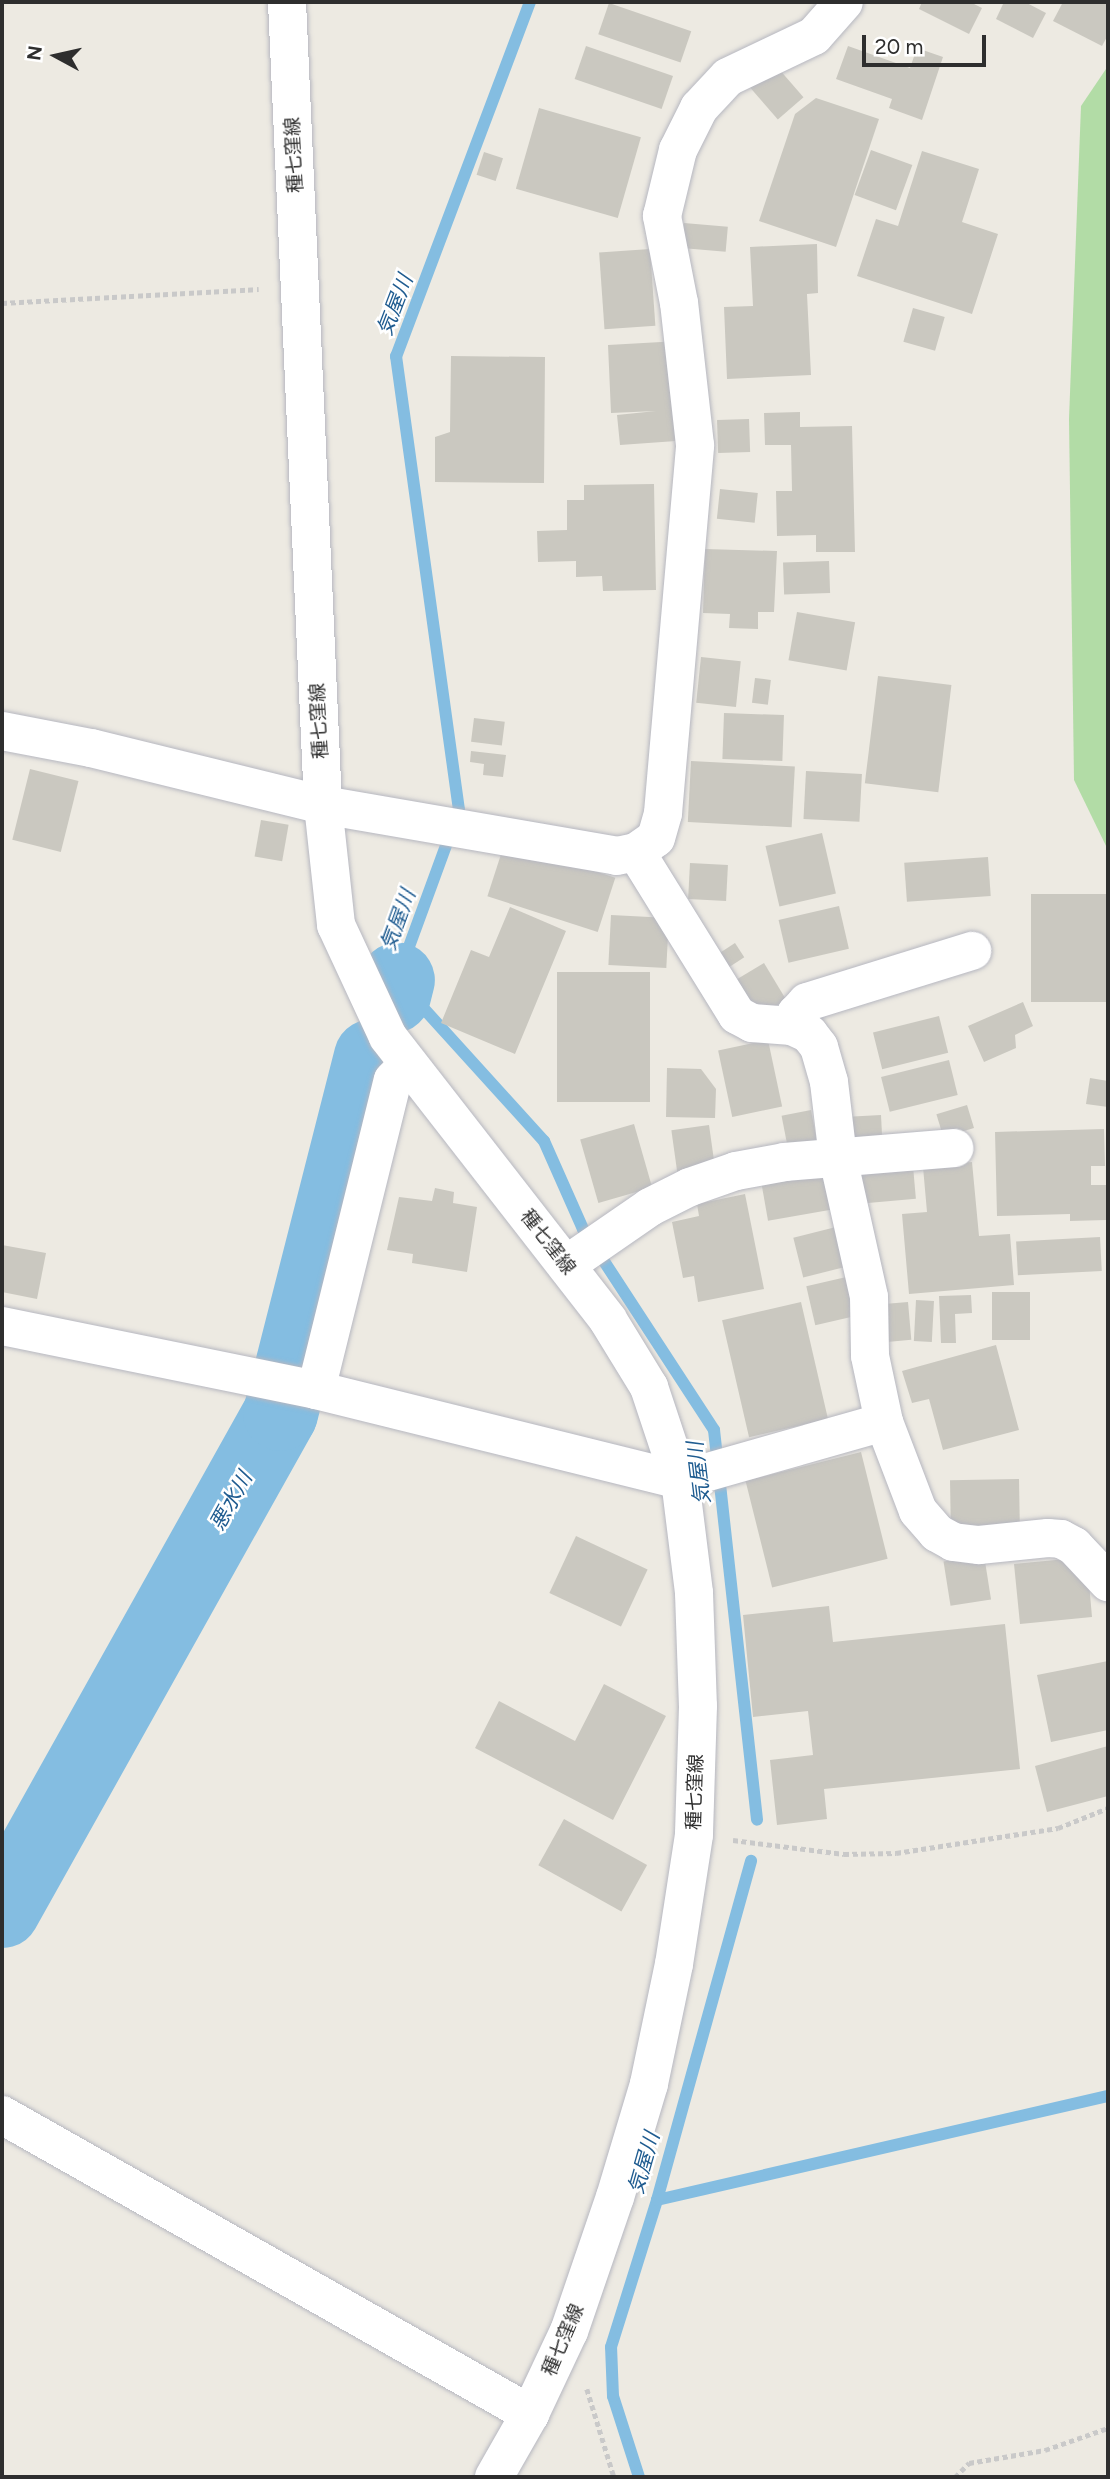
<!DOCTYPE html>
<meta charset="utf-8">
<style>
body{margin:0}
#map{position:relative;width:1110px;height:2479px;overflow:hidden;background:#edeae2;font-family:Figtree,"Noto Sans JP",sans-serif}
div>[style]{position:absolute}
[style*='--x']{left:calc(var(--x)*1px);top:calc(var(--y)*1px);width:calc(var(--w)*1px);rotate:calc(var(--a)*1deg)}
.green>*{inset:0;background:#b2dca6}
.stream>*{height:12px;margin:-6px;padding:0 6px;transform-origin:6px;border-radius:6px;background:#84bde1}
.river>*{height:75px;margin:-37.5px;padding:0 37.5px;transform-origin:37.5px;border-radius:37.5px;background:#84bde1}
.building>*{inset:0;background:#cac8c0;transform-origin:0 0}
.path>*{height:4.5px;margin-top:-2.25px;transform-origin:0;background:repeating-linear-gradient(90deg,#c9c9c9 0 5px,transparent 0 8.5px)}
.roads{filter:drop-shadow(0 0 2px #b6b7c0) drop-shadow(0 0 2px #b6b7c0)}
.minor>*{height:38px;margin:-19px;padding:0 19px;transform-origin:19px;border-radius:19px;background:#fff}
.secondary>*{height:38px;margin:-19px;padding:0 19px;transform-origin:19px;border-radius:19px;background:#fff}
span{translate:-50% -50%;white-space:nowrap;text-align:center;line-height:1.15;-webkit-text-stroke:5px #fff;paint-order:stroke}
.street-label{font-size:19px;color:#2e2e2e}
.water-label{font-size:21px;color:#1f5c90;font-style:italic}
.frame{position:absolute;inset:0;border:4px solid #2e2e2e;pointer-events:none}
.north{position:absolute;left:21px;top:21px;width:70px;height:70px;-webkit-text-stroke:5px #fff;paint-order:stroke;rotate:278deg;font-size:19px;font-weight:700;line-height:28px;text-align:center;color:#2e2e2e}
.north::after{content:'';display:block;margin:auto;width:24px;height:32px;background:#2e2e2e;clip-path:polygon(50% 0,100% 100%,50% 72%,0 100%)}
.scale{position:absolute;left:862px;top:35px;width:124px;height:32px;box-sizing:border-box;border:4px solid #2e2e2e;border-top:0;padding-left:9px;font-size:21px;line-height:24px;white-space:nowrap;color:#2e2e2e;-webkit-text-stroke:5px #fff;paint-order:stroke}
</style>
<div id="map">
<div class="green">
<div style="clip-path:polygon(1108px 66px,1108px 850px,1074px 780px,1069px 419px,1081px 106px)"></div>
</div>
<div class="stream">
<div style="--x:530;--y:2;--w:379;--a:110.7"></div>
<div style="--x:396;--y:356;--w:458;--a:82.1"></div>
<div style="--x:459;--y:810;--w:180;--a:110.1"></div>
<div style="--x:397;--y:979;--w:219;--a:47.8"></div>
<div style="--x:544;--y:1141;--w:96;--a:66.1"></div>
<div style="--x:583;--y:1229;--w:240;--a:56.9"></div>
<div style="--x:714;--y:1430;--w:392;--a:83.7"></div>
<div style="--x:657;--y:2200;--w:463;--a:-13"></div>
<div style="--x:639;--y:2477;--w:85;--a:-107.8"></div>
<div style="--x:613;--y:2396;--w:49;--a:-92.3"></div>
<div style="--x:611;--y:2347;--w:154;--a:-72.6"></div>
<div style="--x:657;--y:2200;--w:352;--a:-74.5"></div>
</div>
<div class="river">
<div style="--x:393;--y:995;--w:16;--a:-76"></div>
<div style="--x:2;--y:1910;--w:569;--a:-60.78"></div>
<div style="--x:280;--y:1413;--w:368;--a:-75.7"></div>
</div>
<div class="building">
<div style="clip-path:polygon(922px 2px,970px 2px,982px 8px,969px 34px,919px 9px)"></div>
<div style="clip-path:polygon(1004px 2px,1025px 2px,1046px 13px,1033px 38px,996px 19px)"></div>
<div style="clip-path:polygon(1063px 2px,1108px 2px,1108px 35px,1102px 46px,1053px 21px)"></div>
<div style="left:609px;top:3px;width:87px;height:33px;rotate:19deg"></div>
<div style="left:586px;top:46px;width:92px;height:35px;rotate:19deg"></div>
<div style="clip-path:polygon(848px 46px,910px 68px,917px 48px,943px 57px,922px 120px,889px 108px,892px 99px,836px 79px)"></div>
<div style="left:772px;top:61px;width:48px;height:34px;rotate:49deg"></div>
<div style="clip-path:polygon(816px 98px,879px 119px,836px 247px,759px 221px,795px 114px)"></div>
<div style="left:539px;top:108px;width:106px;height:84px;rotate:16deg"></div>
<div style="left:871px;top:150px;width:44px;height:48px;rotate:20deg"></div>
<div style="clip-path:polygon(922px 151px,979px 169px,962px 222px,998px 234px,972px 314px,857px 276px,876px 219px,898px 226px)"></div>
<div style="left:484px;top:152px;width:20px;height:24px;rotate:18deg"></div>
<div style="left:684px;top:223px;width:44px;height:25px;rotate:5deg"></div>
<div style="clip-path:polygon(817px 244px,818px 293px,807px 294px,811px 375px,727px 379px,724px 307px,753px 306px,750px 247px)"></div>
<div style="left:650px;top:249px;width:77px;height:51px;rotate:86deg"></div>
<div style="left:913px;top:308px;width:33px;height:35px;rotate:16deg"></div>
<div style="clip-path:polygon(679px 341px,676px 441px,620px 445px,617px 415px,656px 411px,611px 413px,608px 345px)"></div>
<div style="clip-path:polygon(451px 356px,545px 357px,544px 483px,435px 482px,435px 437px,450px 432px)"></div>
<div style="clip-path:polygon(800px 412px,800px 427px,852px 426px,855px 552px,816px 552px,816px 535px,777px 536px,776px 491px,792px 491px,791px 445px,765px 445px,764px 413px)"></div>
<div style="left:749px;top:419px;width:33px;height:32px;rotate:88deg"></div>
<div style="clip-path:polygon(654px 484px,656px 590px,603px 591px,602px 576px,576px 577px,576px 561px,538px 562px,537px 531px,567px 530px,567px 500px,584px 500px,584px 485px)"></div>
<div style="left:720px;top:489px;width:38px;height:30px;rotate:6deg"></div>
<div style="clip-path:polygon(705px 549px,777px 551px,774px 612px,758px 612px,758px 629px,729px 628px,730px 614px,703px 613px)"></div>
<div style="left:829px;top:561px;width:32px;height:46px;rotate:88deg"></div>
<div style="left:797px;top:612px;width:59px;height:49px;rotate:10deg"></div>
<div style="left:701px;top:657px;width:40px;height:46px;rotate:6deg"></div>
<div style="left:878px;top:676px;width:74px;height:108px;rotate:7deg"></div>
<div style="left:755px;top:678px;width:16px;height:25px;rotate:7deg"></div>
<div style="left:724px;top:713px;width:60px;height:46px;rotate:2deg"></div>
<div style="left:474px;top:718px;width:31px;height:24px;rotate:7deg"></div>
<div style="clip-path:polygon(471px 751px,506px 755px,503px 777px,483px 775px,484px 764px,470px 762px)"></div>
<div style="left:691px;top:761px;width:104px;height:61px;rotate:3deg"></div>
<div style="left:30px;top:769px;width:50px;height:73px;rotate:14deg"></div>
<div style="left:806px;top:771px;width:56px;height:48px;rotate:3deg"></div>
<div style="left:261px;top:820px;width:28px;height:37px;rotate:10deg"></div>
<div style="left:822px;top:833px;width:62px;height:58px;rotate:77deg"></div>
<div style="left:505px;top:842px;width:116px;height:57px;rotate:18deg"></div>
<div style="left:988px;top:857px;width:39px;height:84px;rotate:86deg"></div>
<div style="left:690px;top:863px;width:38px;height:36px;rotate:3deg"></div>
<div style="left:1108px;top:894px;width:108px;height:77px;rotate:90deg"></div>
<div style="left:839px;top:906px;width:44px;height:62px;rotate:77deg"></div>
<div style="clip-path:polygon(510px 907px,566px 931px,515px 1054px,441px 1023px,471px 950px,489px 957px)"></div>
<div style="left:611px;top:915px;width:58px;height:50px;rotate:3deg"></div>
<div style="left:735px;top:943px;width:17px;height:32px;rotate:57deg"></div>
<div style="left:764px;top:963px;width:43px;height:33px;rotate:59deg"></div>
<div style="left:557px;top:972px;width:93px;height:130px"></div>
<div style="clip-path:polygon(1023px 1002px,1033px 1026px,1015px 1035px,1016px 1048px,984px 1062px,968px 1026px)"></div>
<div style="left:939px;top:1016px;width:38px;height:68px;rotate:76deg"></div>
<div style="left:768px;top:1040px;width:68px;height:51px;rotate:78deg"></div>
<div style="left:949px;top:1060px;width:36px;height:70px;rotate:76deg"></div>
<div style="clip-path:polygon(667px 1068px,701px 1069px,716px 1089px,715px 1118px,666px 1117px)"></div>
<div style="clip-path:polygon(1090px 1078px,1108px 1081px,1108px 1107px,1086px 1104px)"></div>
<div style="left:967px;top:1105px;width:24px;height:32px;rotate:73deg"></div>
<div style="left:811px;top:1110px;width:33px;height:30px;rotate:79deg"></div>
<div style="left:881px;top:1115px;width:34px;height:42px;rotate:87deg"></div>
<div style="left:634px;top:1124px;width:66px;height:56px;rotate:74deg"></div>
<div style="left:709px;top:1125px;width:42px;height:38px;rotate:82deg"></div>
<div style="clip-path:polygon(1104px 1129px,1105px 1166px,1091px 1166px,1091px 1185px,1106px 1185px,1106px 1220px,1070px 1221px,1070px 1214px,997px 1216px,995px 1132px)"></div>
<div style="clip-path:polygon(972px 1162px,979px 1236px,1010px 1234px,1014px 1285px,909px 1294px,902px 1214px,927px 1212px,923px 1167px)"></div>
<div style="left:913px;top:1166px;width:33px;height:65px;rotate:85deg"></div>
<div style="left:831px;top:1169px;width:40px;height:71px;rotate:80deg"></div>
<div style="clip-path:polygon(435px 1188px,454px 1192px,453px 1203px,477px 1207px,467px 1272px,412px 1263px,413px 1254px,387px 1250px,399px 1197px,432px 1201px)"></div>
<div style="clip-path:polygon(745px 1194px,764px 1289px,698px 1302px,694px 1276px,683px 1278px,672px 1222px,699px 1216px,697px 1204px)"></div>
<div style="left:836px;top:1227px;width:41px;height:44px;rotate:76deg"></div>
<div style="left:1100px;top:1237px;width:34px;height:84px;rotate:87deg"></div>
<div style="clip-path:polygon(2px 1245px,46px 1253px,37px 1299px,2px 1292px)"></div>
<div style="left:855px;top:1275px;width:40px;height:50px;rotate:77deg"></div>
<div style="left:992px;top:1292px;width:38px;height:48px"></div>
<div style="clip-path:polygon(971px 1295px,972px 1313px,955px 1314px,956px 1343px,941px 1343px,939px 1296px)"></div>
<div style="left:916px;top:1300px;width:18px;height:41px;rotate:3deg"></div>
<div style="left:801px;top:1302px;width:120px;height:81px;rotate:77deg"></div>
<div style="left:908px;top:1302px;width:38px;height:27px;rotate:85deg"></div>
<div style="clip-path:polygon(996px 1345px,1019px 1430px,943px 1450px,929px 1399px,912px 1403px,902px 1371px)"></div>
<div style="left:861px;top:1452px;width:110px;height:119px;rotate:76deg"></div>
<div style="left:1019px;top:1479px;width:52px;height:69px;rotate:89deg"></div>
<div style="left:576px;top:1536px;width:79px;height:63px;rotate:25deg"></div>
<div style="left:984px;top:1555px;width:45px;height:41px;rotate:81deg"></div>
<div style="clip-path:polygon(1066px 1559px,1089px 1583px,1092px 1617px,1020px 1624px,1014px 1564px)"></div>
<div style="clip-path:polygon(829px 1606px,833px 1642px,1005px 1624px,1020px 1769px,824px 1789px,827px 1819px,777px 1825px,770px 1760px,813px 1755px,808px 1711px,753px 1717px,743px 1615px)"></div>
<div style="clip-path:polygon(1108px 1661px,1108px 1730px,1051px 1742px,1037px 1675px)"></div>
<div style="clip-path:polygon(604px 1684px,666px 1716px,613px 1820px,475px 1748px,499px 1701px,575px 1741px)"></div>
<div style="clip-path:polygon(1108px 1746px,1108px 1796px,1047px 1812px,1035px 1766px)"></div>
<div style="left:564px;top:1819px;width:95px;height:53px;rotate:29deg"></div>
</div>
<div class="path">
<div style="--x:2;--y:303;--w:257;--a:-3.1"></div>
<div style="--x:733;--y:1840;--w:112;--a:7.2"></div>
<div style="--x:844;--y:1854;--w:52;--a:-1.1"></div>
<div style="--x:896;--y:1853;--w:164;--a:-8.8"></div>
<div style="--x:1058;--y:1828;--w:54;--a:-21.8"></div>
<div style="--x:587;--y:2389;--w:92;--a:72.9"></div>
<div style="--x:955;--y:2477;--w:20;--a:-45"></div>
<div style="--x:969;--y:2463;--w:77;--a:-9.7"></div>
<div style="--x:1045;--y:2450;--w:67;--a:-19.2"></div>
</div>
<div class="roads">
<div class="minor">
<div style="--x:2;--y:731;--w:91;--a:10.8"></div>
<div style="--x:91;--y:748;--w:239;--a:13.8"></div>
<div style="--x:323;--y:805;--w:298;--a:9.8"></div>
<div style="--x:617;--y:856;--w:19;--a:-12"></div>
<div style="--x:636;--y:852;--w:24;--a:-35"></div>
<div style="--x:656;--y:838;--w:26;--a:-74"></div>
<div style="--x:663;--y:813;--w:369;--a:-85"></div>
<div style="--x:695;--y:445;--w:143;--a:-96.4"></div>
<div style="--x:679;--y:303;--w:89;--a:-101.1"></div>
<div style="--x:662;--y:216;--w:68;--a:-76.4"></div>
<div style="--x:678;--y:150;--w:47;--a:-63.4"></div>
<div style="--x:699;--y:108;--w:42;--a:-46.9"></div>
<div style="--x:728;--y:77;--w:95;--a:-25.5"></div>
<div style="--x:814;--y:36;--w:45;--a:-48.6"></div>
<div style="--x:636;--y:852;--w:192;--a:58.2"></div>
<div style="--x:737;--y:1015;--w:17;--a:28"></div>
<div style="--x:752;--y:1023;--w:40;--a:4.3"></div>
<div style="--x:792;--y:1026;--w:19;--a:25"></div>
<div style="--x:809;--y:1034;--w:16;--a:52"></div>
<div style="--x:819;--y:1047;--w:36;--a:74"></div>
<div style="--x:829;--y:1082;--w:77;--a:83.2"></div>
<div style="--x:838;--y:1158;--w:142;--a:77.4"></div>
<div style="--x:869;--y:1297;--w:59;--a:89"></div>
<div style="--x:870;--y:1356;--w:67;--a:78"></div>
<div style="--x:884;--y:1422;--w:95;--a:69.1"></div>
<div style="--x:918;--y:1511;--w:29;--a:49"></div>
<div style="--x:937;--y:1533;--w:18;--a:29"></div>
<div style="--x:953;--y:1542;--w:26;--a:7"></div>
<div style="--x:979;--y:1545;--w:69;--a:-5.8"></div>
<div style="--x:1048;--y:1538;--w:13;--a:4"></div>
<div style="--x:1061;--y:1539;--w:15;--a:28"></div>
<div style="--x:1074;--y:1546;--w:50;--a:46.6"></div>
<div style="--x:792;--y:1026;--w:13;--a:-72"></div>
<div style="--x:796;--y:1014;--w:16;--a:-47"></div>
<div style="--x:807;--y:1002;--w:173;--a:-17.2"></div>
<div style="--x:566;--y:1265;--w:102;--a:-34.6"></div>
<div style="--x:650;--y:1207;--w:45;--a:-26.6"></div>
<div style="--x:690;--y:1187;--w:49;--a:-19.2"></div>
<div style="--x:736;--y:1171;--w:50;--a:-10.4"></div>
<div style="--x:785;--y:1162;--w:170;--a:-4.7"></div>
<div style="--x:2;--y:1326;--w:320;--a:11.5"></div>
<div style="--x:316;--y:1390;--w:375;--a:13.9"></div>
<div style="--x:680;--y:1480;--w:212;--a:-15.9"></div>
<div style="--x:316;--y:1390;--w:319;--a:-76.1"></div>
<div style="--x:393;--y:1080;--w:22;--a:-47"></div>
<div style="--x:2;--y:2115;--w:607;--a:29.52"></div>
</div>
<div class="secondary">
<div style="--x:287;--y:2;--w:804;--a:87.43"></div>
<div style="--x:323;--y:805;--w:121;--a:83.8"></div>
<div style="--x:336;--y:925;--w:123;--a:65.1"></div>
<div style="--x:388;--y:1037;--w:358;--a:52.1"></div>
<div style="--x:608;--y:1320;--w:79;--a:58.5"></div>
<div style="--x:649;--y:1387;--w:98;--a:71.6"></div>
<div style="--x:680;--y:1480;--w:114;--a:82.9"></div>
<div style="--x:694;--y:1593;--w:113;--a:88"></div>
<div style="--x:698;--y:1706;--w:129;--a:91.8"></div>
<div style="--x:694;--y:1835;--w:131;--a:98.8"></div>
<div style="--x:674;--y:1964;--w:123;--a:101.8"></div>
<div style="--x:649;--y:2084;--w:118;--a:106.7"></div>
<div style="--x:615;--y:2197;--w:142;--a:108.9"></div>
<div style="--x:569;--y:2331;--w:92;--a:115.2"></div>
<div style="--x:530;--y:2414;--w:73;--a:119.7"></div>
</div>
</div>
<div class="street-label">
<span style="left:294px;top:155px;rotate:-93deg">種七窪線</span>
<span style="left:319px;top:721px;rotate:-93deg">種七窪線</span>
<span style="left:548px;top:1242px;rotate:52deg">種七窪線</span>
<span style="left:695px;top:1792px;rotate:-88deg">種七窪線</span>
<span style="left:563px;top:2340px;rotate:-67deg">種七窪線</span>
</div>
<div class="water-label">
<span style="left:395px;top:305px;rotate:-69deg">気屋川</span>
<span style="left:398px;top:920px;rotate:-70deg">気屋川</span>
<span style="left:699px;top:1473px;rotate:-97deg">気屋川</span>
<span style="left:231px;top:1501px;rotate:-61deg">悪水川</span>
<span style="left:644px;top:2163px;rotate:-74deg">気屋川</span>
</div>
<div class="frame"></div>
<div class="north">N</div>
<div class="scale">20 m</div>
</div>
